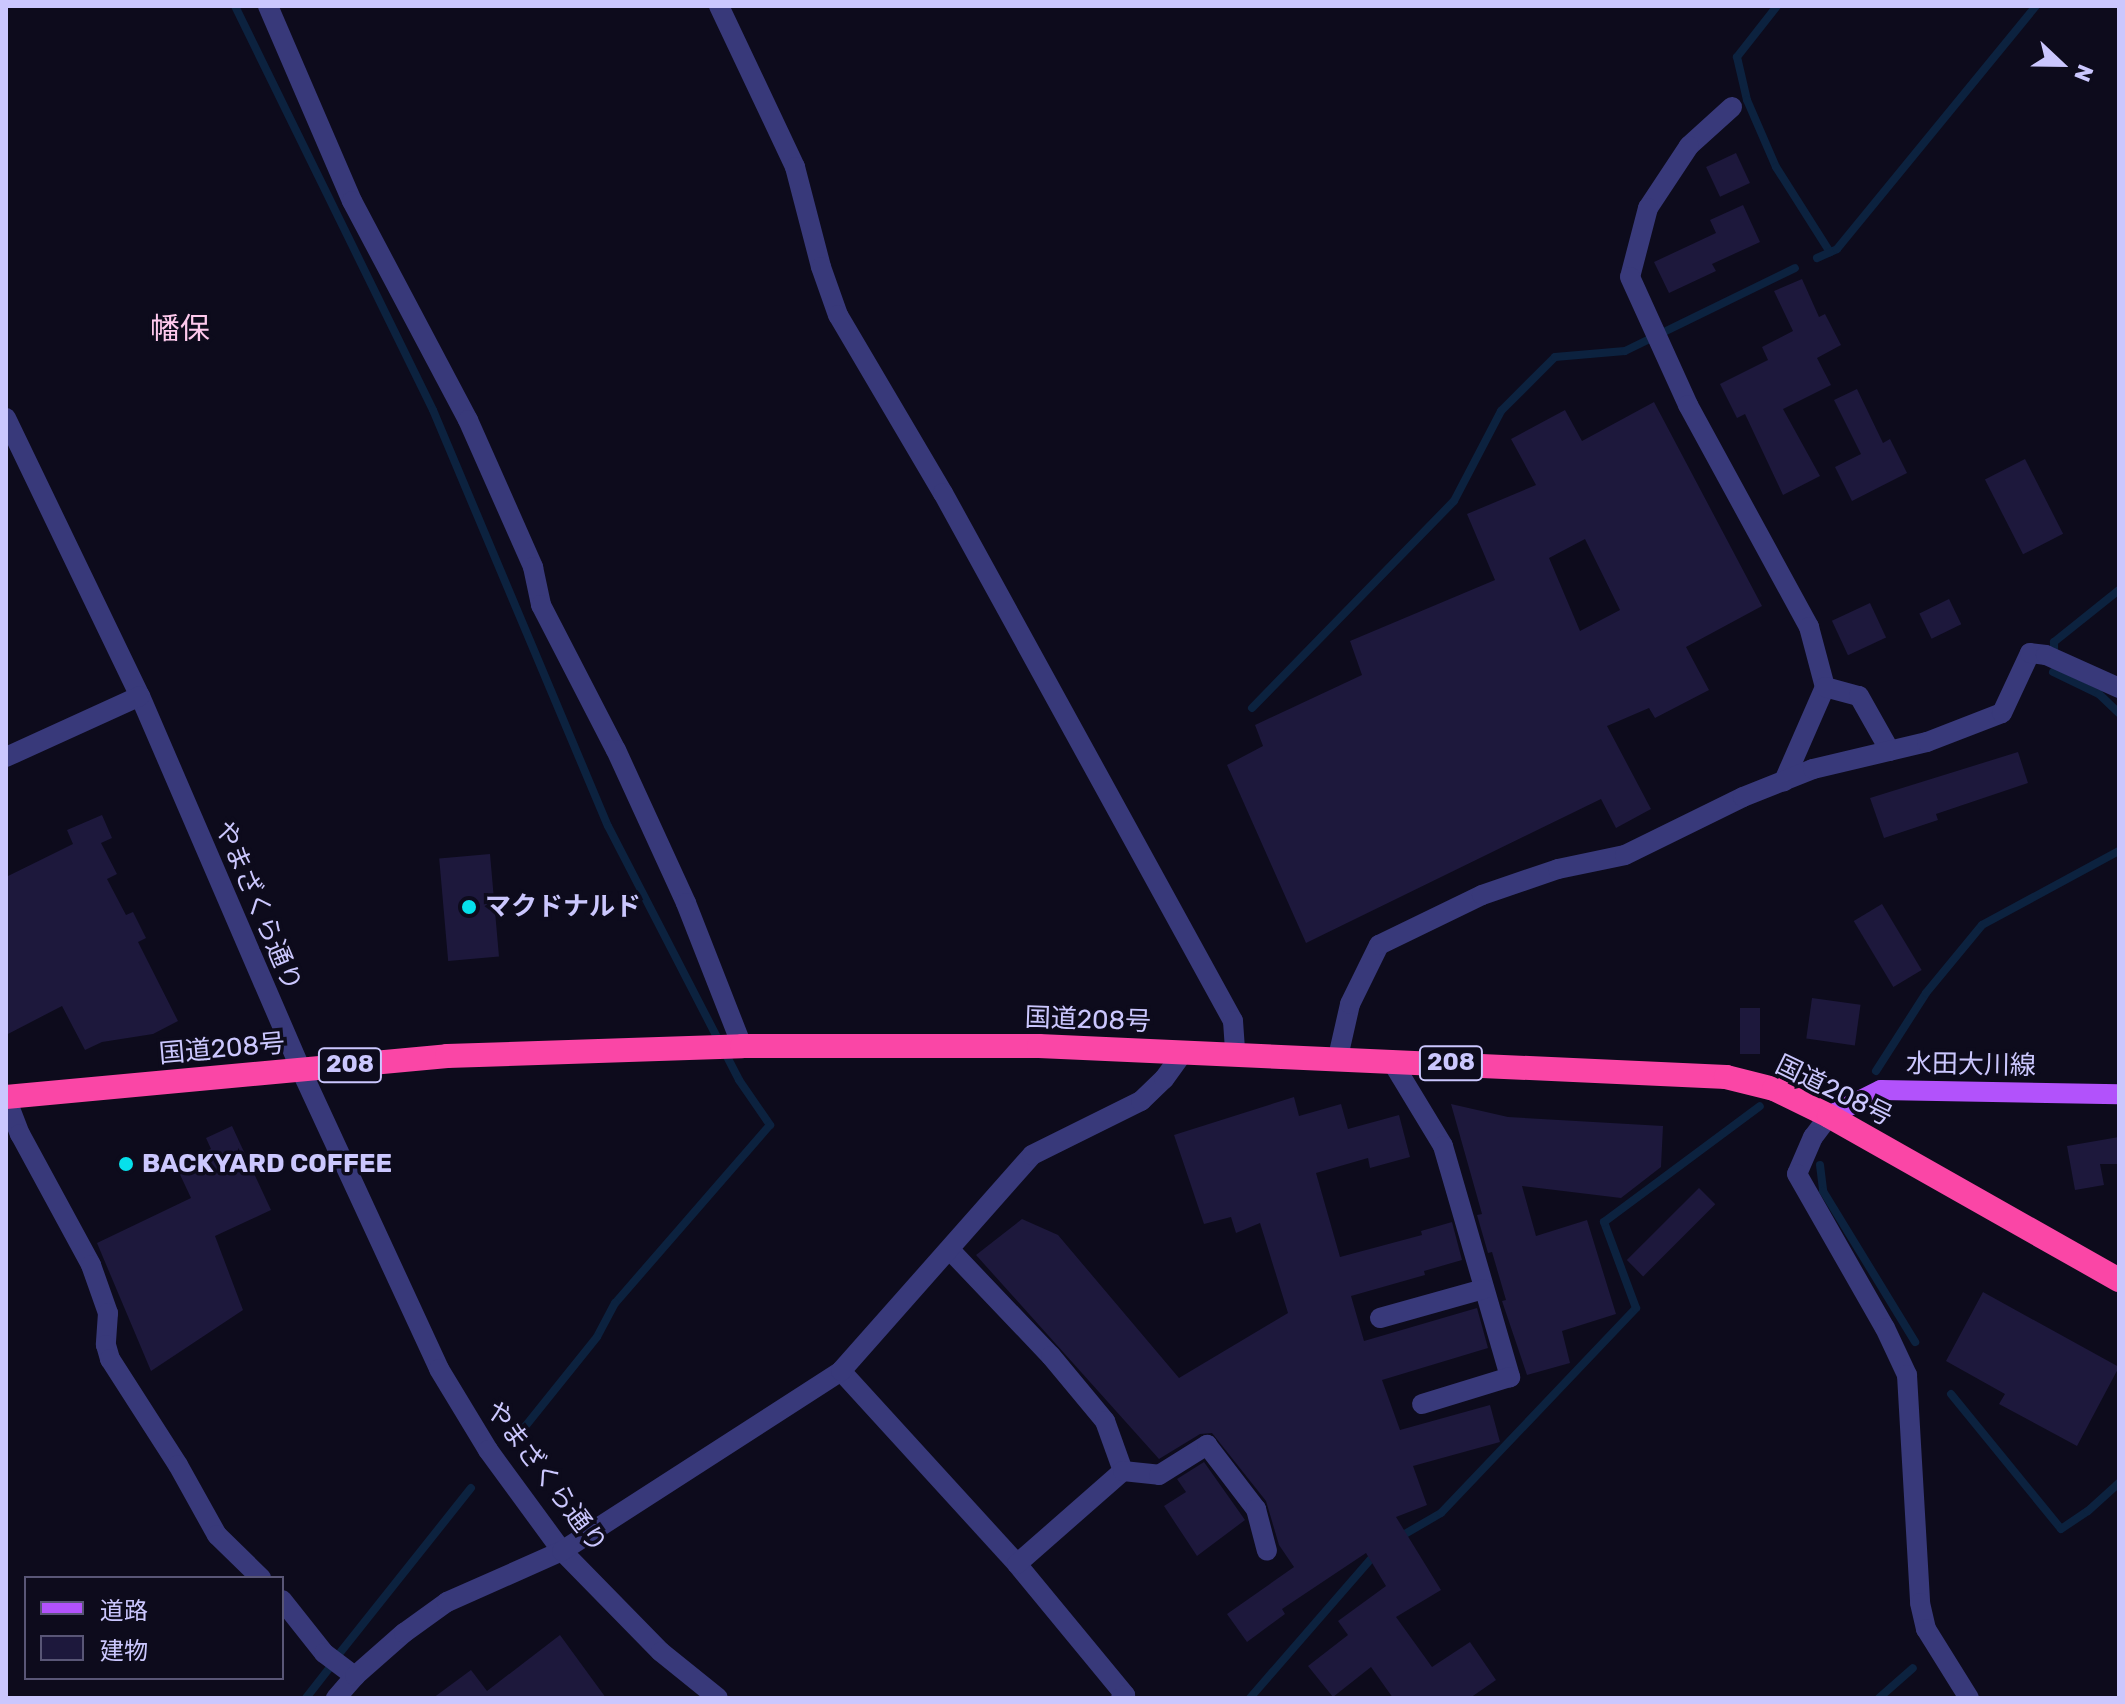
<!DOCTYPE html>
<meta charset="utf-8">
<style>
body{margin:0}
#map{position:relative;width:2125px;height:1704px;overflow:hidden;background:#0d0b1c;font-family:Rubik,"Noto Sans JP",sans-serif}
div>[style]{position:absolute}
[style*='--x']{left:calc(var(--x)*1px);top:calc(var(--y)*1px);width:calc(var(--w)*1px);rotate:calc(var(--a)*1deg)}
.stream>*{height:8px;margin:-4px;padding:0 4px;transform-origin:4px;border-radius:4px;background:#0c223f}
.building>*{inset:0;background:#1d183c;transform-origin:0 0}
.minor>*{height:20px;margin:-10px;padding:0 10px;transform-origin:10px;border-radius:10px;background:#38397a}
.major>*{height:20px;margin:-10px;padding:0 10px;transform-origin:10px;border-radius:10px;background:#b252fb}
.highway>*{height:24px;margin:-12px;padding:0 12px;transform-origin:12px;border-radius:12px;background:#fa46a6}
.dots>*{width:22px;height:22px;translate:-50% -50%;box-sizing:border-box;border:4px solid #0d0b1c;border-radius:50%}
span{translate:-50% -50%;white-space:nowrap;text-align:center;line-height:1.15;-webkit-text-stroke:7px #0d0b1c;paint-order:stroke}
.shield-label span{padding:2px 6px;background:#0d0b1c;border:2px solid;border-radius:6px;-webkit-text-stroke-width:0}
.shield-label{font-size:24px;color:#cbc7fe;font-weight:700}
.street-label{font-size:26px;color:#cbc7fe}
.poi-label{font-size:26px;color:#cbc7fe;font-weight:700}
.left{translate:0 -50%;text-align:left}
.quarter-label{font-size:30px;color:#fec9ed}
.frame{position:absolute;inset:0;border:8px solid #cbc7fe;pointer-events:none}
.legend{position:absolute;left:24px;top:1576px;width:260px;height:104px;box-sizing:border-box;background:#0d0b1c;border:2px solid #595676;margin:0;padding:10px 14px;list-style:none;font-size:24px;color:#cbc7fe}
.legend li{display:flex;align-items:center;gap:16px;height:40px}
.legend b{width:40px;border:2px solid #595676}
.north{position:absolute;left:2021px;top:24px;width:80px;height:80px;-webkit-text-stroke:6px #0d0b1c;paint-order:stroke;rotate:112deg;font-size:22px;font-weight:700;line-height:32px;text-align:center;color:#cbc7fe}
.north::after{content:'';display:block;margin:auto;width:28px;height:36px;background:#cbc7fe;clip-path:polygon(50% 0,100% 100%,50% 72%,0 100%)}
</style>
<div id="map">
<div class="stream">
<div style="--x:235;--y:6;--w:450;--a:63.9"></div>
<div style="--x:433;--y:410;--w:451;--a:67.2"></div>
<div style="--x:608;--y:826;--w:286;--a:62.7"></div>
<div style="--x:739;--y:1080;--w:55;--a:55.4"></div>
<div style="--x:770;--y:1125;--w:236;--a:131"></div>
<div style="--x:615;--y:1303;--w:38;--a:118"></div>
<div style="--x:597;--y:1337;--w:124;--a:128.8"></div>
<div style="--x:1777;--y:6;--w:65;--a:128.1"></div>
<div style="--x:1737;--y:57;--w:44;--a:76.9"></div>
<div style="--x:1747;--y:100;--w:73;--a:66.6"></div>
<div style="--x:1776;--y:167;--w:101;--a:57.6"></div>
<div style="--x:1817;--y:258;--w:22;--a:-24"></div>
<div style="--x:1837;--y:249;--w:314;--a:-50.7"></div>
<div style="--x:2054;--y:648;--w:6;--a:-90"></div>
<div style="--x:2054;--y:642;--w:83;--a:-38.7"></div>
<div style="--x:2053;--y:672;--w:51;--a:25.6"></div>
<div style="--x:2099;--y:694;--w:28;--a:44"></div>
<div style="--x:1252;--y:708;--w:289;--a:-45.7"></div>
<div style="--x:1454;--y:501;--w:102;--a:-62.4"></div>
<div style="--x:1501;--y:411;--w:76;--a:-45"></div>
<div style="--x:1555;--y:357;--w:70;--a:-4.9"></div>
<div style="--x:1625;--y:351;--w:189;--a:-26"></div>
<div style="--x:1876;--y:1071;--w:93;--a:-57.3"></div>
<div style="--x:1926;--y:993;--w:88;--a:-50.5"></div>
<div style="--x:1982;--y:925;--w:156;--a:-28.4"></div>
<div style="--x:1820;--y:1165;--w:26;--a:83"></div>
<div style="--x:1823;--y:1191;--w:177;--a:58.6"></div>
<div style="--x:1951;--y:1394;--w:174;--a:50.8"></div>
<div style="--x:2061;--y:1529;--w:32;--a:-34"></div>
<div style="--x:2088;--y:1511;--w:42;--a:-42.1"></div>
<div style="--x:1398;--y:1538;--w:50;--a:-30.2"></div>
<div style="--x:1441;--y:1513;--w:283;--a:-46.4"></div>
<div style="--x:1636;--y:1308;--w:92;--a:-110.4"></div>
<div style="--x:1604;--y:1222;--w:194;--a:-36.6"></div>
<div style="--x:339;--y:1654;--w:212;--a:-51.5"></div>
<div style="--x:306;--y:1698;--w:39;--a:-52"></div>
<div style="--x:1250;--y:1698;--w:194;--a:-49"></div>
<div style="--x:1879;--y:1698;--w:45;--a:-41.4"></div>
</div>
<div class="building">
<div style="left:1736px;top:153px;width:33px;height:33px;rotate:65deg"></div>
<div style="clip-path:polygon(1743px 205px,1760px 242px,1712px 264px,1716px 271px,1669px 293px,1654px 262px,1716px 233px,1710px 220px)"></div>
<div style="clip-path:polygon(1802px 279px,1819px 317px,1825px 314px,1841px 345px,1817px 358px,1831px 385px,1783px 409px,1820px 476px,1783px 495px,1745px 414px,1737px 418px,1720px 384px,1768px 360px,1762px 347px,1793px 331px,1774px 291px)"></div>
<div style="clip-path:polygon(1857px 389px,1883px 443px,1890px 439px,1907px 473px,1852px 501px,1835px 467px,1861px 454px,1834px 400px)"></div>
<div style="clip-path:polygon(evenodd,1654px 402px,1762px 606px,1686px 647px,1709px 690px,1655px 718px,1649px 708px,1607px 726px,1651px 809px,1616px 828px,1601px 799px,1306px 943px,1227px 765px,1263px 746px,1255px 725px,1362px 675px,1350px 641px,1495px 580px,1467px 514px,1536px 485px,1511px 439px,1565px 410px,1582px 441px,1654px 402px,1585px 539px,1620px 610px,1580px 631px,1549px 558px,1585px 539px)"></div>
<div style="left:2025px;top:459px;width:84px;height:45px;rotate:63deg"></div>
<div style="left:1949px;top:599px;width:28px;height:33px;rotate:64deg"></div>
<div style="left:1870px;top:603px;width:38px;height:42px;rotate:65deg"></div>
<div style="clip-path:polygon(2018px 752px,2028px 783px,1936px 814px,1938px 820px,1884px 838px,1870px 798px)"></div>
<div style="clip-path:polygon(102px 815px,112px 838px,101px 843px,117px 874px,107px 879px,126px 915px,133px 912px,146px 938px,138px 942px,178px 1021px,153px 1034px,102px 1042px,85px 1050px,62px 1006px,6px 1035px,6px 877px,73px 844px,67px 830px)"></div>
<div style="left:490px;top:854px;width:103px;height:51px;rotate:85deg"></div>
<div style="left:1882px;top:904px;width:77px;height:33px;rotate:59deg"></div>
<div style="left:1812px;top:998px;width:49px;height:41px;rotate:8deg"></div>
<div style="left:1740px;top:1008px;width:20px;height:46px"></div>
<div style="clip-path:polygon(1294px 1097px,1299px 1116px,1341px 1104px,1348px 1129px,1399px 1115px,1410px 1157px,1370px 1168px,1368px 1158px,1316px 1173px,1340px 1257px,1422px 1235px,1421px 1231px,1452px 1222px,1462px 1260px,1424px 1271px,1425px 1275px,1351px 1296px,1364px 1341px,1477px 1308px,1488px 1348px,1382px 1380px,1400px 1430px,1490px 1405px,1500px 1442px,1413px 1466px,1427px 1505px,1396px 1517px,1441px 1590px,1396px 1617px,1432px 1667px,1470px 1642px,1496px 1680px,1470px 1698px,1393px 1698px,1371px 1667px,1333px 1697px,1308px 1666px,1348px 1635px,1338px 1621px,1386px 1586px,1366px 1553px,1282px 1609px,1285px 1614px,1247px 1642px,1227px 1614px,1294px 1567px,1279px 1545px,1266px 1501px,1212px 1433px,1200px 1434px,1159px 1459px,976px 1255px,1022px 1219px,1058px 1235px,1179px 1378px,1288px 1313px,1260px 1223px,1236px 1233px,1231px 1217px,1204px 1224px,1174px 1135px)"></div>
<div style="clip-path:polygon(1451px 1104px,1508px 1117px,1663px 1126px,1661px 1167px,1621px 1198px,1522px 1186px,1536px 1236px,1587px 1220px,1616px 1314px,1562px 1331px,1570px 1363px,1527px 1375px,1502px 1301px,1506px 1300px,1492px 1252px,1488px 1253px,1477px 1215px,1482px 1214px)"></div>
<div style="clip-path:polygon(232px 1126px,271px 1210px,215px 1236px,243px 1310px,151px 1371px,97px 1243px,191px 1198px,176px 1166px,211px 1149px,206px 1138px)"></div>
<div style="clip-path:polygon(2119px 1137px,2119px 1164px,2100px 1164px,2104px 1185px,2075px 1190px,2067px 1146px)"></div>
<div style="left:1699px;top:1188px;width:23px;height:102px;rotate:45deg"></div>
<div style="clip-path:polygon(1983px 1292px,2119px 1367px,2077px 1446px,1999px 1404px,2005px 1394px,1946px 1361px)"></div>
<div style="clip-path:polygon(1204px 1462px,1245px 1520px,1197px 1556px,1164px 1506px,1186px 1492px,1177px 1479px)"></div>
<div style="clip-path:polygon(560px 1635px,606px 1698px,433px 1698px,471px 1670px,487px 1691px)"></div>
</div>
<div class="minor">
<div style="--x:268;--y:6;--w:212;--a:66.7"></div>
<div style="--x:352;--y:201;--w:248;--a:62.1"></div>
<div style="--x:468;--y:420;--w:161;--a:66.1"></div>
<div style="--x:533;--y:567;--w:39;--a:78"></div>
<div style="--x:541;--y:605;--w:163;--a:62.7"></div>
<div style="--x:616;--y:750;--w:168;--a:65.4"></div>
<div style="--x:686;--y:903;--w:154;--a:68.6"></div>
<div style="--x:719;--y:6;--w:178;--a:64.7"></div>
<div style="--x:795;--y:167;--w:103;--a:75.4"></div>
<div style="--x:821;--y:267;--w:51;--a:70.5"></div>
<div style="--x:838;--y:315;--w:207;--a:59.5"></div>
<div style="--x:943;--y:493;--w:602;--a:61.22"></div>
<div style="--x:1233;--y:1021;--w:32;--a:86"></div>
<div style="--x:1732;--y:107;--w:58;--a:137.8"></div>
<div style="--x:1689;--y:146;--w:74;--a:123.5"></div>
<div style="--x:1648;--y:208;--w:71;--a:104.6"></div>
<div style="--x:1630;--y:277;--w:141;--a:65.6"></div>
<div style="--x:1688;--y:405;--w:253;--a:61.4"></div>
<div style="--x:1809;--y:627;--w:62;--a:75.1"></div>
<div style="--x:1825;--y:687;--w:103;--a:113.6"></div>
<div style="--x:6;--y:418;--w:309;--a:64.3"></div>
<div style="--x:140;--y:696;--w:407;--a:66.7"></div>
<div style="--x:301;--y:1070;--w:329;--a:65.2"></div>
<div style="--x:439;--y:1369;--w:95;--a:58.8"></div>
<div style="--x:488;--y:1450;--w:125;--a:53.8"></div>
<div style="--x:562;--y:1551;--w:141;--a:45.6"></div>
<div style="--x:661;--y:1652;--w:73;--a:38.9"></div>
<div style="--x:1825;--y:687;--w:35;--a:15"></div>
<div style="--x:1859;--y:696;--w:63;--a:60.6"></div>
<div style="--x:6;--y:757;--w:147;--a:-24.5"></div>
<div style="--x:1338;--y:1057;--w:54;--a:-77.2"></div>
<div style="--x:1350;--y:1004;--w:66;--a:-63.8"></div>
<div style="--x:1379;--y:945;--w:114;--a:-25.9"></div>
<div style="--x:1482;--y:895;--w:80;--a:-18.9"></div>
<div style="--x:1558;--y:869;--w:68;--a:-11.8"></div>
<div style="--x:1625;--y:855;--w:131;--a:-26.2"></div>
<div style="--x:1743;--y:797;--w:75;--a:-21.8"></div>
<div style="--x:1813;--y:769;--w:117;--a:-13.3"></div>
<div style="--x:1927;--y:742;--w:80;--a:-21.1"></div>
<div style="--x:2002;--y:713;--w:66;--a:-65"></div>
<div style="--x:2030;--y:653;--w:16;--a:7"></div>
<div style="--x:2046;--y:655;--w:80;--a:24.3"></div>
<div style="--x:1391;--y:1060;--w:100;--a:58.8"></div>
<div style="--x:1443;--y:1146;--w:241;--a:73.8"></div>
<div style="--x:1510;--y:1377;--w:92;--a:162.9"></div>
<div style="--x:6;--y:1098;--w:39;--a:69"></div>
<div style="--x:20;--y:1134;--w:149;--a:61.5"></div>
<div style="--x:91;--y:1265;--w:51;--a:70.5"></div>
<div style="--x:108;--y:1313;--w:32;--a:94"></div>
<div style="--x:106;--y:1345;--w:15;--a:74"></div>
<div style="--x:110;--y:1359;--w:126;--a:57.3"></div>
<div style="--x:178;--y:1465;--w:80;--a:60.9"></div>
<div style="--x:217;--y:1535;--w:62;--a:44.3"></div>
<div style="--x:1829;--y:1116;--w:26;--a:127"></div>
<div style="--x:1813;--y:1137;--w:40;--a:113.4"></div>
<div style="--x:1797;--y:1174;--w:177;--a:60.3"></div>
<div style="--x:1885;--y:1328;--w:52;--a:64.9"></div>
<div style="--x:1907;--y:1375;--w:228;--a:86.7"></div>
<div style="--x:1920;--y:1603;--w:27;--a:77"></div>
<div style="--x:1926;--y:1629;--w:81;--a:58.1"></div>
<div style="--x:950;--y:1250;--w:146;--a:46.4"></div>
<div style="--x:1051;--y:1356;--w:85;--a:50.3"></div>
<div style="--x:1105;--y:1421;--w:53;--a:70.2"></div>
<div style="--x:1380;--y:1318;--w:108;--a:-15.6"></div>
<div style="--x:841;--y:1371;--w:261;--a:47.6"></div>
<div style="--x:1017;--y:1564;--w:170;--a:50.5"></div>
<div style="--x:1125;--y:1695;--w:5;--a:143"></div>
<div style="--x:1017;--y:1564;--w:141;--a:-41.3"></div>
<div style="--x:1123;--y:1471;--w:36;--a:6"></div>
<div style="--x:1159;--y:1475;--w:57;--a:-32"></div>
<div style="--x:1207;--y:1445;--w:81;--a:52.6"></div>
<div style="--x:1256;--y:1509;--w:43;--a:75.3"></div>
<div style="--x:282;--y:1600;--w:68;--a:51.6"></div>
<div style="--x:324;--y:1653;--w:39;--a:37"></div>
<div style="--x:336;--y:1698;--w:29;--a:-49"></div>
<div style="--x:355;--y:1676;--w:65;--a:-41.3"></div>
<div style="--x:404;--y:1633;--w:53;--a:-35.8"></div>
<div style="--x:447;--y:1602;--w:126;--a:-23.9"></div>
<div style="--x:562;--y:1551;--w:332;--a:-32.8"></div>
<div style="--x:841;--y:1371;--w:288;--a:-48.5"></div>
<div style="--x:1032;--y:1155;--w:122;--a:-26.4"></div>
<div style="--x:1141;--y:1101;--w:32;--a:-44"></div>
<div style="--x:1164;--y:1079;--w:34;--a:-54"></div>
</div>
<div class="major">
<div style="--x:1829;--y:1116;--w:58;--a:-26.6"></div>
<div style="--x:1881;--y:1090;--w:238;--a:1"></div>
</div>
<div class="highway">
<div style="--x:6;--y:1097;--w:443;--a:-5.3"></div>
<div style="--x:447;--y:1056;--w:295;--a:-1.9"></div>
<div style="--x:742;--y:1046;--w:297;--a:0"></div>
<div style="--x:1039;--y:1046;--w:688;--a:2.58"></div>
<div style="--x:1726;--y:1077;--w:49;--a:14"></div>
<div style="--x:1774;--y:1089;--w:61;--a:26.1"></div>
<div style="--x:1829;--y:1116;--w:333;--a:29.5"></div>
</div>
<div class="dots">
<div style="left:469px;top:907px;background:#06e0eb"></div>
<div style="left:126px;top:1164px;background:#06e0eb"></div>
</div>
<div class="shield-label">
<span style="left:1451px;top:1063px">208</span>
<span style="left:350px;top:1065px">208</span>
</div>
<div class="street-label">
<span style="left:258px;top:906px;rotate:67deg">やまざくら通り</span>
<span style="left:1088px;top:1020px;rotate:2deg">国道208号</span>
<span style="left:222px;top:1049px;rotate:-5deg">国道208号</span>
<span style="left:1971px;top:1065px;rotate:1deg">水田大川線</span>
<span style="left:1834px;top:1091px;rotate:26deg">国道208号</span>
<span style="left:546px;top:1477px;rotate:53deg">やまざくら通り</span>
</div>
<div class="poi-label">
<span class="left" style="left:485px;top:907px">マクドナルド</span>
<span class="left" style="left:142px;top:1164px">BACKYARD COFFEE</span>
</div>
<div class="quarter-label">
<span style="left:180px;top:329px">幡保</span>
</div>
<div class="frame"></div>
<ul class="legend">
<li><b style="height:10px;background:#b252fb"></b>道路</li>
<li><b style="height:22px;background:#1d183c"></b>建物</li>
</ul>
<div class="north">N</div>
</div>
